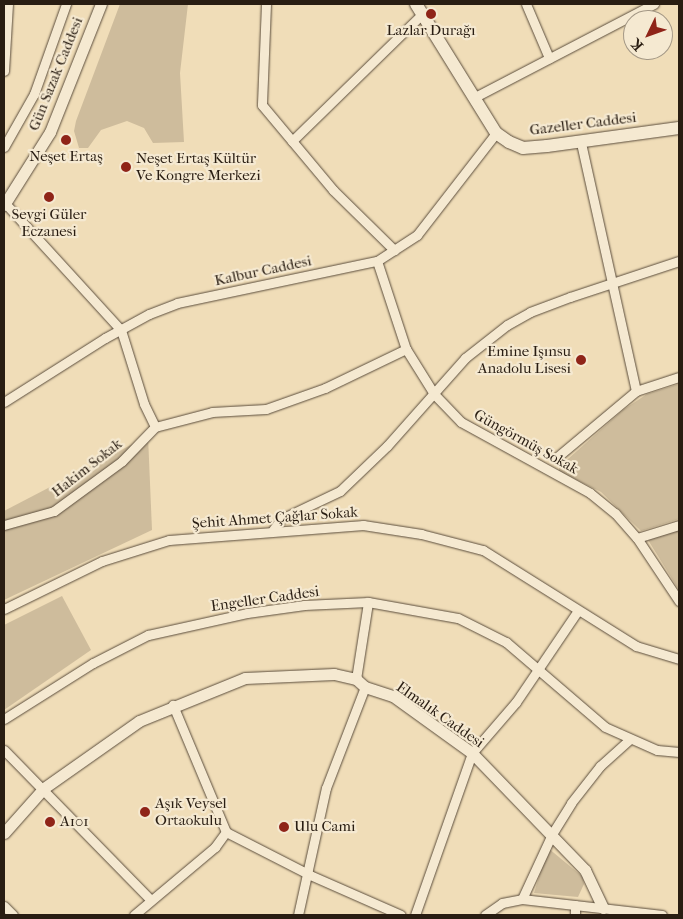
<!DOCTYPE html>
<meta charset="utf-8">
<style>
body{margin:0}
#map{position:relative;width:683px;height:919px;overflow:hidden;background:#f0ddb8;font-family:"IM FELL French Canon",serif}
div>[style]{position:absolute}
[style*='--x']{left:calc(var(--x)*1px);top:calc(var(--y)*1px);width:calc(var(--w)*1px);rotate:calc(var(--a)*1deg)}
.green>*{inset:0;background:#cebc9c}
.roads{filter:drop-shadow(0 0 1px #5b4d3c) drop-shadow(0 0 1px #5b4d3c)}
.minor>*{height:9px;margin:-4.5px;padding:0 4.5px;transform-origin:4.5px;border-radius:4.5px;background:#f5e9d1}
.tertiary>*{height:11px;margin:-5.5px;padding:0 5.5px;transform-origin:5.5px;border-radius:5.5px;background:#f5e9d1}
.secondary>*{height:12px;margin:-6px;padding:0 6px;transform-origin:6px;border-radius:6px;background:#f5e9d1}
.dots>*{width:14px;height:14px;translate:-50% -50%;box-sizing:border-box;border:2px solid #f5e9d1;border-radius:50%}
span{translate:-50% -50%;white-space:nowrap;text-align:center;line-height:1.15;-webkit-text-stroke:4.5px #f5e9d1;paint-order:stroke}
.poi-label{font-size:15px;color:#291d12}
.left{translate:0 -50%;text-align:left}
.right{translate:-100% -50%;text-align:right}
.street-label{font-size:15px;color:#291d12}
.frame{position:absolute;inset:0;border:5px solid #291d12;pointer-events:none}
.north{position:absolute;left:623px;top:10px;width:50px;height:50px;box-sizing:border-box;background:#f5e9d1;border:1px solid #a39785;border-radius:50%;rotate:228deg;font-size:14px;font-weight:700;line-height:20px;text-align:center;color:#291d12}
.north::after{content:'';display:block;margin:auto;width:18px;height:22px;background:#8f2418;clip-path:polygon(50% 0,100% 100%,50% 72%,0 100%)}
</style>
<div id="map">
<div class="green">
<div style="clip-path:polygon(120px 4px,188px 4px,180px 73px,184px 142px,153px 143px,144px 128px,127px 121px,101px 130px,88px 148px,79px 148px,74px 131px,76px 121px)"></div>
<div style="clip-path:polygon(679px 384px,679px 519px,641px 531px,601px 492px,559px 471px,559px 467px,623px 410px,647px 394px)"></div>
<div style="clip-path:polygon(148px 436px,152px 530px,4px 600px,4px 511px)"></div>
<div style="clip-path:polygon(679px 530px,679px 590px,648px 540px)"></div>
<div style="clip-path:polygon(62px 596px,91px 650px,4px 710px,4px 625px)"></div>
<div style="clip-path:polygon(548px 848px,583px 877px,584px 884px,578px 897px,534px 893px)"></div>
</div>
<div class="roads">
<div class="minor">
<div style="--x:266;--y:4;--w:101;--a:92.3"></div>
<div style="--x:262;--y:105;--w:111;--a:50.1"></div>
<div style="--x:333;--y:190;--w:86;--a:44.5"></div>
<div style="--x:526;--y:4;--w:59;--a:66.9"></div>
<div style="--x:4;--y:71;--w:67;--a:-86.6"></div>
<div style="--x:475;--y:97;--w:202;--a:-27.5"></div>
<div style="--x:292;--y:141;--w:182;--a:-44.3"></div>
<div style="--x:4;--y:147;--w:61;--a:-60.5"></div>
<div style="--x:34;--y:94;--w:96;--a:-70.4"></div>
<div style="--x:4;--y:202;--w:173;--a:47.6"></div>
<div style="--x:121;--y:330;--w:77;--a:72.7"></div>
<div style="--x:144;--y:404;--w:25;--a:64"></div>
<div style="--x:377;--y:261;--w:93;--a:71.8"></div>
<div style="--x:406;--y:349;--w:53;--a:58.1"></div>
<div style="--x:434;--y:394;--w:39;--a:46"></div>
<div style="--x:461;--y:422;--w:147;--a:28.8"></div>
<div style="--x:590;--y:493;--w:32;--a:39"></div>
<div style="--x:615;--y:513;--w:33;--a:49"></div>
<div style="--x:637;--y:538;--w:76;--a:56.3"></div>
<div style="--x:636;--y:391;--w:45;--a:-18"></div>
<div style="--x:4;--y:402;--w:120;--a:-32.4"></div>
<div style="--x:105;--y:338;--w:50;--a:-28.6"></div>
<div style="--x:149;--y:314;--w:30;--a:-21"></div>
<div style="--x:177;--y:303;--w:204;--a:-11.9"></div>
<div style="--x:377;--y:261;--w:48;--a:-33"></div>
<div style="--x:417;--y:235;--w:129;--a:-52.2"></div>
<div style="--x:556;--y:458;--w:104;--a:-39.9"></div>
<div style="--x:636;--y:391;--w:254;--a:-102.5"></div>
<div style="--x:4;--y:525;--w:52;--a:-15.6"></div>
<div style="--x:54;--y:511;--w:84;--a:-36.3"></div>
<div style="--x:122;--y:461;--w:47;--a:-45.9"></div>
<div style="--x:155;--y:427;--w:59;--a:-14.7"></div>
<div style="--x:212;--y:412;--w:54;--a:-3.2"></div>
<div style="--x:266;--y:409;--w:63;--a:-19.6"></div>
<div style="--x:325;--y:388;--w:90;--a:-25.7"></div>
<div style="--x:273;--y:530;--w:14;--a:-54"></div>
<div style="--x:281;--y:519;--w:65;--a:-25.4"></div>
<div style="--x:340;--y:491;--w:65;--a:-43.8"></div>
<div style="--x:387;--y:446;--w:118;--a:-48.4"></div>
<div style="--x:465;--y:358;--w:53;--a:-38.2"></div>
<div style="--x:507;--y:325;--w:26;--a:-29"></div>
<div style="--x:530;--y:312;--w:43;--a:-20.6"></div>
<div style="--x:570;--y:297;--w:115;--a:-18.3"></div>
<div style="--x:637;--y:538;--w:44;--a:-17.2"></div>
<div style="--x:4;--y:609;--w:109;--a:-26.1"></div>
<div style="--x:102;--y:561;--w:70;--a:-17.4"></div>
<div style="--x:169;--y:540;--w:195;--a:-4.4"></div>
<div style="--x:363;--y:525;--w:59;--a:8.8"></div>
<div style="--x:421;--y:534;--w:64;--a:14.5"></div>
<div style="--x:483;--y:550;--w:181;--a:32.1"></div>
<div style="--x:636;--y:646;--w:45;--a:16.8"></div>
<div style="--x:356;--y:679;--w:78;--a:-81.1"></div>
<div style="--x:4;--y:719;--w:105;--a:-32.2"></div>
<div style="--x:93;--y:663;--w:62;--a:-27"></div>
<div style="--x:148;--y:635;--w:101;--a:-12.5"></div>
<div style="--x:247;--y:613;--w:58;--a:-8"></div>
<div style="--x:304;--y:605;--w:64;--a:-2.7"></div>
<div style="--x:368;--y:602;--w:91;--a:10.1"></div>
<div style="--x:458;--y:618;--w:54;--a:26.6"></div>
<div style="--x:506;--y:642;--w:130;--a:40.6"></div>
<div style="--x:605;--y:727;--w:57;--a:23.9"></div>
<div style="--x:657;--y:750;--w:22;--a:5"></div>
<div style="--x:4;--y:750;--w:210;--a:45.6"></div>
<div style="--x:226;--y:832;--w:94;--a:27.1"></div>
<div style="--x:310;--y:875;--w:99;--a:23.7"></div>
<div style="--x:522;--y:899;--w:72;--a:-65.2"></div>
<div style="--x:552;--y:834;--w:36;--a:-58"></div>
<div style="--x:571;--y:803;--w:47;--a:-51.9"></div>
<div style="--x:600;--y:766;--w:40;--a:-42"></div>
<div style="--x:575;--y:905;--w:10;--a:90"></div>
<div style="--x:4;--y:906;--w:13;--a:45"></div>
<div style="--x:134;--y:915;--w:106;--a:-40"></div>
<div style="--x:215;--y:847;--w:19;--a:-54"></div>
<div style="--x:226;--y:832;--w:138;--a:-112.7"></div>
<div style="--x:298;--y:915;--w:130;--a:-77.6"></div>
<div style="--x:326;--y:788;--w:108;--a:-68.9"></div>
<div style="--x:415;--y:915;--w:172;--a:-70.6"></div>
<div style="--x:472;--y:753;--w:67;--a:-49.2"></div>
<div style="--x:516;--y:702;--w:109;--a:-55.9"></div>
<div style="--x:485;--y:915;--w:21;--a:-35"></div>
<div style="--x:502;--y:903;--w:20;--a:-11"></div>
<div style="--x:522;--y:899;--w:141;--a:6.5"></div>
</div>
<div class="tertiary">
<div style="--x:4;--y:205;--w:86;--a:-57.8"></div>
<div style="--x:50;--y:132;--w:138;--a:-68.3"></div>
<div style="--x:4;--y:833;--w:60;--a:-48.4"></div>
<div style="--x:44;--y:788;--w:116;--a:-35.2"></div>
<div style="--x:139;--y:721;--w:114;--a:-22.1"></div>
<div style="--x:245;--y:678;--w:89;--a:-2.6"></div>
<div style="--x:334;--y:674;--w:23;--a:13"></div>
<div style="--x:356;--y:679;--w:12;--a:42"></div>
<div style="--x:365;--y:687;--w:29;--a:18"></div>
<div style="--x:393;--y:696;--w:97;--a:35.8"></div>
<div style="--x:472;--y:753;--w:163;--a:46"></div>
<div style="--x:585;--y:870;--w:42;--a:64.7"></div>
</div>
<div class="secondary">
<div style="--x:416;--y:4;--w:152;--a:58.2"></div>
<div style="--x:496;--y:133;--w:16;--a:35"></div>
<div style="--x:509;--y:142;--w:15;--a:23"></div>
<div style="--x:523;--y:148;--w:24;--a:-5"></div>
<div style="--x:547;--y:146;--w:133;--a:-7.8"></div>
</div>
</div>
<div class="dots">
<div style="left:431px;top:14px;background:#8f2418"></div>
<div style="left:66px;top:140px;background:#8f2418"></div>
<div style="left:126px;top:167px;background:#8f2418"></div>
<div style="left:49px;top:197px;background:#8f2418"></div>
<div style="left:581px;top:360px;background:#8f2418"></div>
<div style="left:145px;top:812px;background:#8f2418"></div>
<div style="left:50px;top:822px;background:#8f2418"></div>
<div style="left:284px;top:827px;background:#8f2418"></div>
</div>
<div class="poi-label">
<span style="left:431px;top:31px">Lazlar Durağı</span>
<span style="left:66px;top:157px">Neşet Ertaş</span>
<span class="left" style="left:136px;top:167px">Neşet Ertaş Kültür<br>Ve Kongre Merkezi</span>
<span style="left:49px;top:223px">Sevgi Güler<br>Eczanesi</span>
<span class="right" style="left:571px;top:360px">Emine Işınsu<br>Anadolu Lisesi</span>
<span class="left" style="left:155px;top:812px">Aşık Veysel<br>Ortaokulu</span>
<span class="left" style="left:60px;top:822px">A101</span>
<span class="left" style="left:294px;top:827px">Ulu Cami</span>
</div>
<div class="street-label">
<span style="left:56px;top:74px;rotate:-68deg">Gün Sazak Caddesi</span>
<span style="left:583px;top:124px;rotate:-7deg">Gazeller Caddesi</span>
<span style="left:263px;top:271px;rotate:-12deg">Kalbur Caddesi</span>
<span style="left:526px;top:442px;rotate:29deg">Güngörmüş Sokak</span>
<span style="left:87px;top:468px;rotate:-38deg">Hakim Sokak</span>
<span style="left:275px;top:518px;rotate:-4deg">Şehit Ahmet Çağlar Sokak</span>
<span style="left:265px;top:599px;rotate:-8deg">Engeller Caddesi</span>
<span style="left:440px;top:715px;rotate:35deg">Elmalık Caddesi</span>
</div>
<div class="frame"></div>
<div class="north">K</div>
</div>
